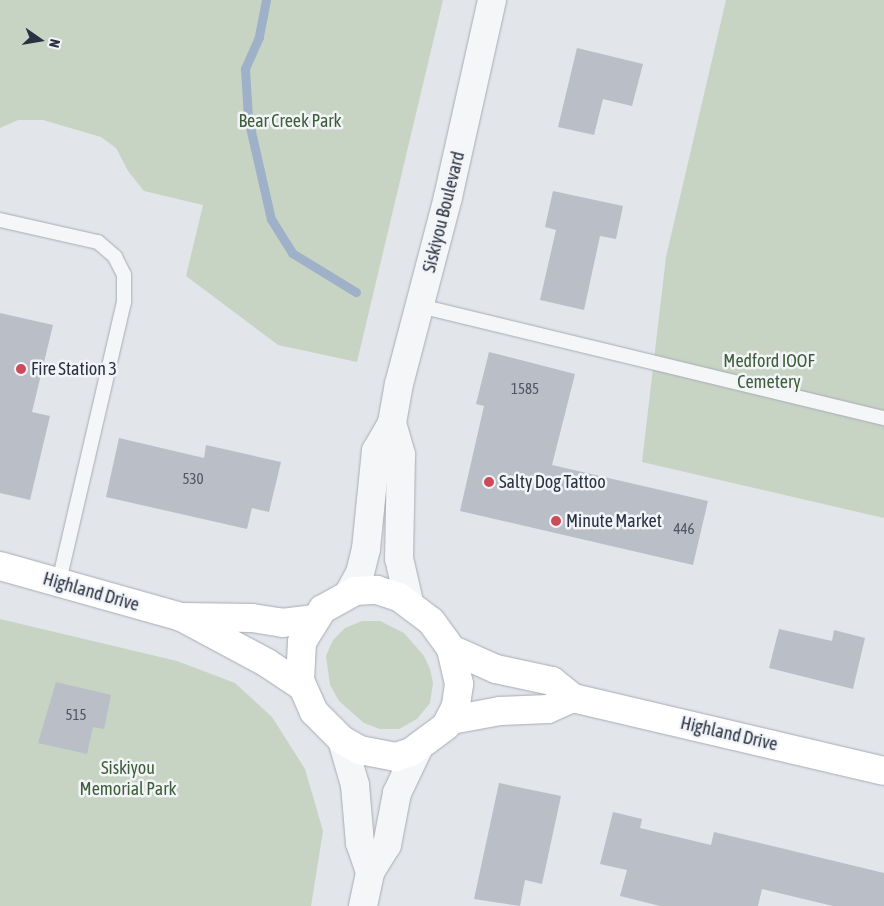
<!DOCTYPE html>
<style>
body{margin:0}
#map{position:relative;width:884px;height:906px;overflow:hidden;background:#e2e5ea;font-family:"Asap Condensed",sans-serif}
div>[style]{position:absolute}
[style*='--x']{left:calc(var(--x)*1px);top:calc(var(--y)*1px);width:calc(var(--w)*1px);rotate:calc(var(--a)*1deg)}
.green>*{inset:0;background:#c7d4c3}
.stream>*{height:9px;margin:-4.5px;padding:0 4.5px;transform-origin:4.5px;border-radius:4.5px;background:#9eb1c9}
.building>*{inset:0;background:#b9bec7}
.roads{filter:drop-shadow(0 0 1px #a7acb4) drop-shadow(0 0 1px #a7acb4)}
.service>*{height:14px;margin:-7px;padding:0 7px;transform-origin:7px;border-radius:7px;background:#f5f6f8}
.tertiary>*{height:28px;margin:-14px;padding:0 14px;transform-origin:14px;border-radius:14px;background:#f5f6f8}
.secondary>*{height:28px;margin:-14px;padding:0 14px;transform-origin:14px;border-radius:14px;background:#fff}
.dots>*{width:14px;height:14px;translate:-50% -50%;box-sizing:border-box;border:2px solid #f2f4f8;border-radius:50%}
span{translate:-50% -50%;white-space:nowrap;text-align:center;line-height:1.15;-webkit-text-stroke:5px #f2f4f8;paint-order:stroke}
.number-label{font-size:15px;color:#4e5563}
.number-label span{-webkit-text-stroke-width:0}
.park-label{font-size:18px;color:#3d5e38}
.street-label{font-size:18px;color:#2a3242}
.poi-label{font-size:18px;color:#2a3242}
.left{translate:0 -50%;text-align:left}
.north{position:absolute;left:15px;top:15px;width:50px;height:50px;-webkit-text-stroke:4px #f2f4f8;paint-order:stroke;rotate:103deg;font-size:14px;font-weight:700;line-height:20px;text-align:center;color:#2a3242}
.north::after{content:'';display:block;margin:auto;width:18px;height:22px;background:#2a3242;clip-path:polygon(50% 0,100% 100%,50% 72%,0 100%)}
</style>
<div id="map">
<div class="green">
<div style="clip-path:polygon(0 0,443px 0,357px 362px,278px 345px,186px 276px,203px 205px,144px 191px,128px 171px,116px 148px,101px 137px,43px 120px,18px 120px,0 128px)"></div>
<div style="clip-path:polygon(726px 0,884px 0,884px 518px,642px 462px,666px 257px)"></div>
<div style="clip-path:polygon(0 619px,177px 661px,235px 683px,272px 717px,305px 769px,323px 831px,311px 906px,0 906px)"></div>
<div style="clip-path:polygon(362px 621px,380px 621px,404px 633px,424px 656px,430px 669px,433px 683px,430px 703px,417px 719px,399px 729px,380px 729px,364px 723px,339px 701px,330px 685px,326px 656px,333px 640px,345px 628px)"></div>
</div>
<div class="stream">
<div style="--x:266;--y:0;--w:38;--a:101"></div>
<div style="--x:259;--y:37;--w:35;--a:114"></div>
<div style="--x:245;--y:69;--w:49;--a:86.5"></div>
<div style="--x:248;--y:118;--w:104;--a:77.2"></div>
<div style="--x:271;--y:219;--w:40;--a:58"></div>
<div style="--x:292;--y:253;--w:75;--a:31.4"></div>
</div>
<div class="building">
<div style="clip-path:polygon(577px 48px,643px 64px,632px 106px,603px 99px,594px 135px,558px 127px)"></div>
<div style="clip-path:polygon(553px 191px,623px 206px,616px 239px,600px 236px,584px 310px,540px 300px,556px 230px,545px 227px)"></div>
<div style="clip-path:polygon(0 313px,53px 325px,32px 412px,50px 416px,30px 500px,0 493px)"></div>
<div style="clip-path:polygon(489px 352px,575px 374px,552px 465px,708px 501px,693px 565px,460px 511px,484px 406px,476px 404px)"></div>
<div style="clip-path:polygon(119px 438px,204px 458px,206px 445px,281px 462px,269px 512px,252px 508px,247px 529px,106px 497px)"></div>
<div style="clip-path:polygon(779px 629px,832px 641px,834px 630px,865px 638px,853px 689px,769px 668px)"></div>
<div style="clip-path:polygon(56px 682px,111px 695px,104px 729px,93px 727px,87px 754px,38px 743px)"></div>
<div style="clip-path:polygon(499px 783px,561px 796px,542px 884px,525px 880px,520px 906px,474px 899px)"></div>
<div style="clip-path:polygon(613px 812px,642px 819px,640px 828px,711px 845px,714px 832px,884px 873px,884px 906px,833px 906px,762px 889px,758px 906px,660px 906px,620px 896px,627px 870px,600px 864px)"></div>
</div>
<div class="roads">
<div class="service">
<div style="--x:0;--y:220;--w:100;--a:12.7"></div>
<div style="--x:98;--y:242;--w:23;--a:41"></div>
<div style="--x:115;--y:257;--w:20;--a:63"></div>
<div style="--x:124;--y:275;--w:27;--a:90"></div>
<div style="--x:124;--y:302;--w:286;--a:103.1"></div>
<div style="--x:420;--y:306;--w:477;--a:13.6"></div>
</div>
<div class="tertiary">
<div style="--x:392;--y:423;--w:33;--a:74"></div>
<div style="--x:401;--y:455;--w:103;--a:91.1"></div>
<div style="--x:399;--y:558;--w:45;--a:77.2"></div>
<div style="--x:349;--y:593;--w:23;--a:-61"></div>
<div style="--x:360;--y:573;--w:25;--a:-76"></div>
<div style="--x:366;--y:549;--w:99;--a:-84.2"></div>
<div style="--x:376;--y:451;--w:32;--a:-60"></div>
<div style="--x:392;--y:423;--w:40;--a:-80"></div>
<div style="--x:399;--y:384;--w:193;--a:-75.3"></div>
<div style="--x:448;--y:197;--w:202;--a:-77.4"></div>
<div style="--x:342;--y:740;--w:47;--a:73.9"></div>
<div style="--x:355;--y:785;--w:58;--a:85.1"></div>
<div style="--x:360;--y:843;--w:31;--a:71"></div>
<div style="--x:363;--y:906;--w:35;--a:-78"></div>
<div style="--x:370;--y:872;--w:32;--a:-58"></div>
<div style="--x:387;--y:845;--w:53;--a:-79.1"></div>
<div style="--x:397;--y:793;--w:51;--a:-64.4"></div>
</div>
<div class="secondary">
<div style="--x:0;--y:566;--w:188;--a:15.7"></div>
<div style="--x:181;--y:617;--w:71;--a:0.8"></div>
<div style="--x:252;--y:618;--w:30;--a:9"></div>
<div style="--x:282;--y:623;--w:33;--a:-7"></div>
<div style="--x:377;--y:590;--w:23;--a:18"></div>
<div style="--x:399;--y:597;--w:40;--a:37"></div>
<div style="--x:431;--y:621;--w:34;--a:54"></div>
<div style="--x:451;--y:649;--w:36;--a:77"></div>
<div style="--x:459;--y:684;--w:22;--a:98"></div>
<div style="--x:456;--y:706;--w:22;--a:117"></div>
<div style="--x:446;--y:726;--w:44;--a:143.4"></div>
<div style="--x:411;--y:752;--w:16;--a:162"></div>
<div style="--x:396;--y:757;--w:37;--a:-169"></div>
<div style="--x:360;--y:750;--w:21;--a:-151"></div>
<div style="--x:342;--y:740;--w:40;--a:-135"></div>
<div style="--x:314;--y:712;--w:35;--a:-114"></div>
<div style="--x:300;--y:680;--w:38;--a:-87"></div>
<div style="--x:302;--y:642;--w:39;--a:-58"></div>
<div style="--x:323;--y:609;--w:37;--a:-29"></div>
<div style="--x:355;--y:591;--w:22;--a:-3"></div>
<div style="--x:185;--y:619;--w:93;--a:28.2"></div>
<div style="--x:267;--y:663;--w:43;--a:33.7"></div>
<div style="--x:451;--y:649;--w:49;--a:24"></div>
<div style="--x:496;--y:669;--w:57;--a:12.1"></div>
<div style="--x:552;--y:681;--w:27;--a:39"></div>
<div style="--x:573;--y:698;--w:319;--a:13.2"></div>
<div style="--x:451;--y:720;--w:50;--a:-10.4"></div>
<div style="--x:500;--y:711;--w:48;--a:-2.4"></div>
<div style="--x:548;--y:709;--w:27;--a:-24"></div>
</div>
</div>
<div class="dots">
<div style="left:21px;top:369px;background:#cd4a57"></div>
<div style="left:489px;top:482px;background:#cd4a57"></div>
<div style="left:556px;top:521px;background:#cd4a57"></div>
</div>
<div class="number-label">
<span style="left:525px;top:389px">1585</span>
<span style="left:193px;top:479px">530</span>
<span style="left:684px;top:529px">446</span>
<span style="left:76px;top:715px">515</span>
</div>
<div class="park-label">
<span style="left:290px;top:121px">Bear Creek Park</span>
<span style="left:769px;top:372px">Medford IOOF<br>Cemetery</span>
<span style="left:128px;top:779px">Siskiyou<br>Memorial Park</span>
</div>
<div class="street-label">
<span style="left:444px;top:212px;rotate:-76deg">Siskiyou Boulevard</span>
<span style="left:91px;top:592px;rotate:16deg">Highland Drive</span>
<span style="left:729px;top:734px;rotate:13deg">Highland Drive</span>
</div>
<div class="poi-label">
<span class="left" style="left:31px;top:369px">Fire Station 3</span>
<span class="left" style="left:499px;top:482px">Salty Dog Tattoo</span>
<span class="left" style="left:566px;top:521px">Minute Market</span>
</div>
<div class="north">N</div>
</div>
